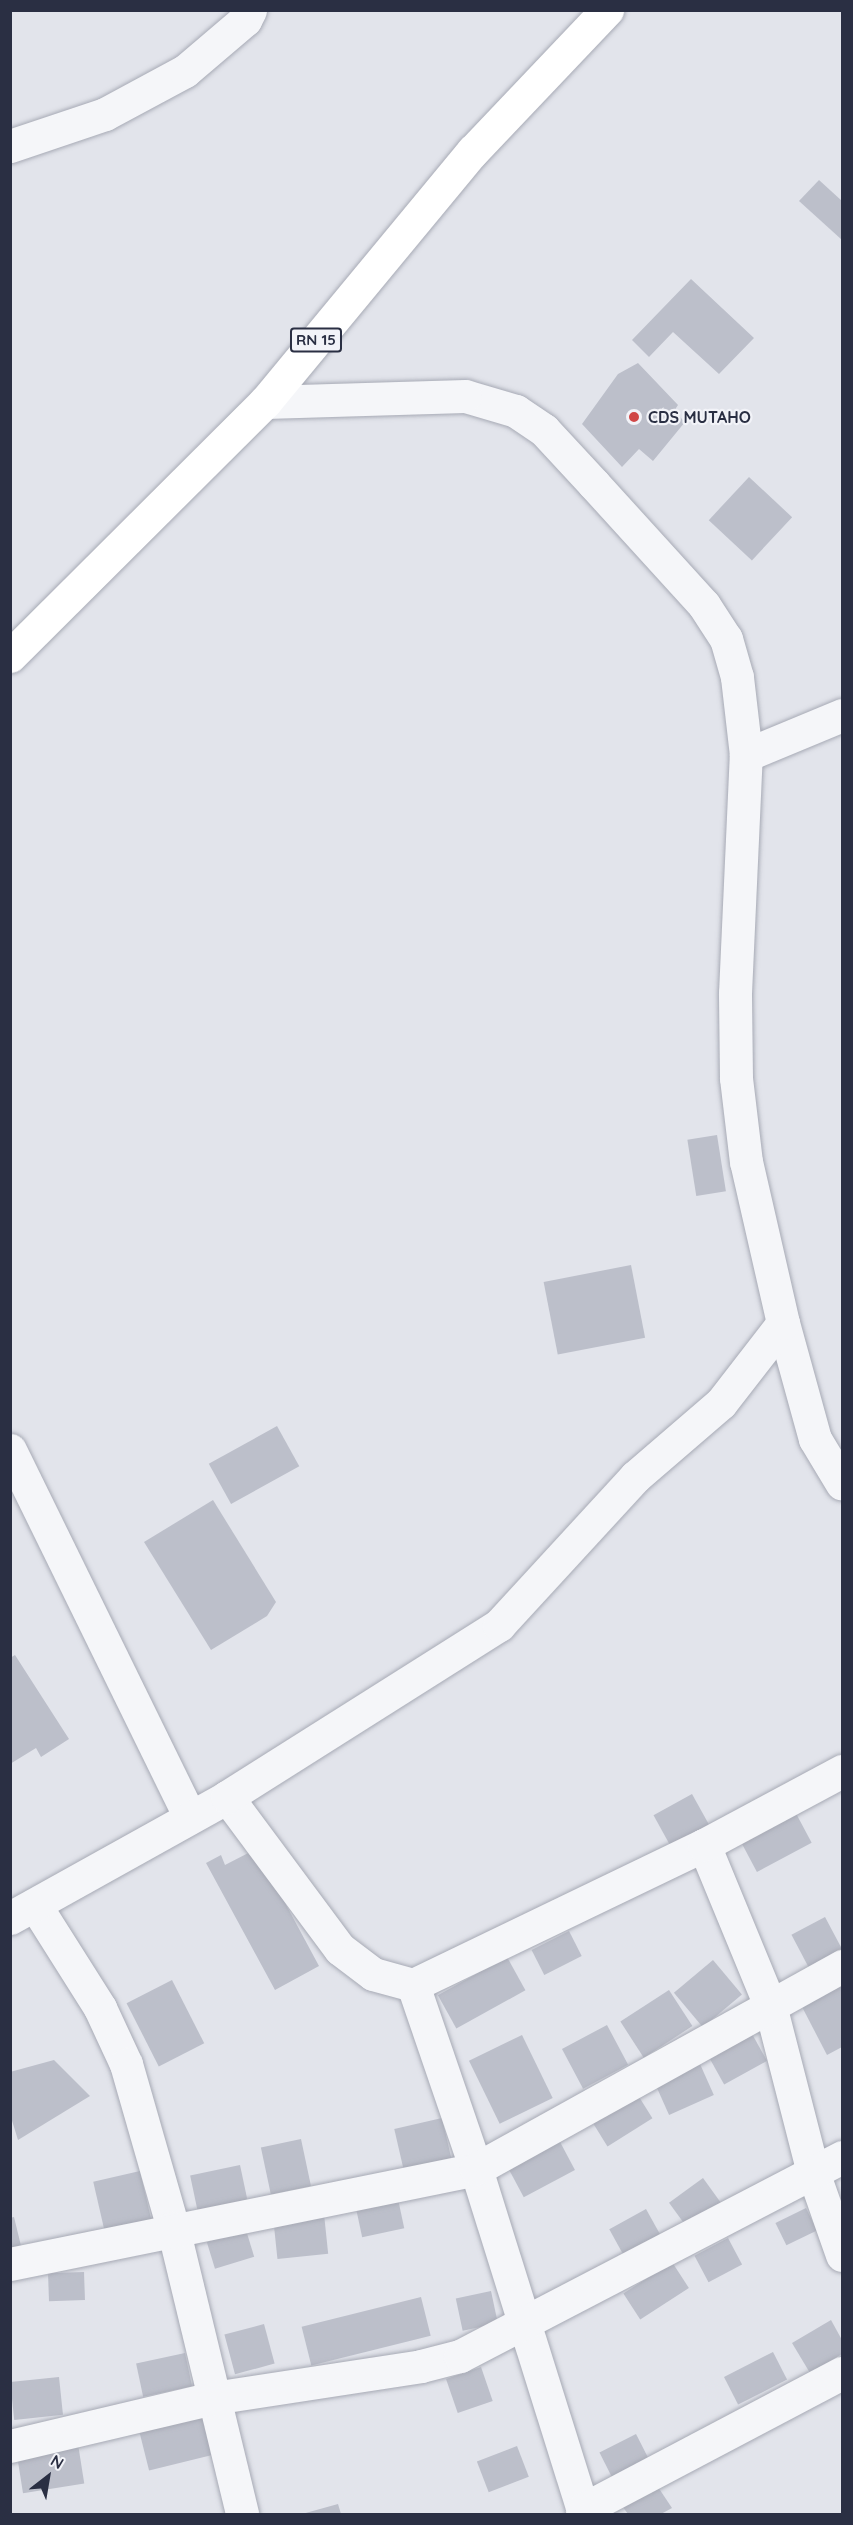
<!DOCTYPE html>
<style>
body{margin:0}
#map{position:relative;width:853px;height:2525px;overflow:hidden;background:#e2e4eb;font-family:Quicksand,sans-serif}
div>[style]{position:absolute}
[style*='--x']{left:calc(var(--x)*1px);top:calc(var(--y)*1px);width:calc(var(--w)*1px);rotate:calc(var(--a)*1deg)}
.building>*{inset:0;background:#bcbfca;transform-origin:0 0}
.roads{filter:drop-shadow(0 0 2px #a7aab5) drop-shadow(0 0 2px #a7aab5)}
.minor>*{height:33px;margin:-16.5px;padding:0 16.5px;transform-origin:16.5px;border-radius:16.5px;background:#f5f6f9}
.primary>*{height:33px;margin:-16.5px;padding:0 16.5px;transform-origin:16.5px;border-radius:16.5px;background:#fff}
.dots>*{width:16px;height:16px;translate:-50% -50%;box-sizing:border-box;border:3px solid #f2f3f8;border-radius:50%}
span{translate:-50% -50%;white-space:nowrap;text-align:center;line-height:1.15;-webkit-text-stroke:4.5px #f2f3f8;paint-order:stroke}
.shield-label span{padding:2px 4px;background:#f2f3f8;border:2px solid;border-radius:4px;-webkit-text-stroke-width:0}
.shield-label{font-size:15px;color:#2a2f43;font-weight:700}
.poi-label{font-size:16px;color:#2a2f43;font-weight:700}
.left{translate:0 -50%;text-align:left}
.frame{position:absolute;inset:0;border:12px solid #2a2f43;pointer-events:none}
.north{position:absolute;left:18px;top:2447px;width:60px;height:60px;-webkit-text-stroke:4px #f2f3f8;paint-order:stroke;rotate:31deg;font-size:16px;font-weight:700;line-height:24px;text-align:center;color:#2a2f43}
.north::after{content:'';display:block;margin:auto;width:21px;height:27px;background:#2a2f43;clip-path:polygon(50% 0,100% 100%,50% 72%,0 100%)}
</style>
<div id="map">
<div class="building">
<div style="clip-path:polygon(819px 180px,842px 201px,842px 240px,799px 201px)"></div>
<div style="clip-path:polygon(691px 279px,754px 338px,719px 374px,673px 332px,649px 357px,632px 340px)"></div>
<div style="clip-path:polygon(638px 363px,678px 405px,674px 411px,685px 422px,653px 461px,639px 449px,622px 467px,582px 424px,618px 374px)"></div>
<div style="left:749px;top:477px;width:59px;height:59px;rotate:43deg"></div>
<div style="left:717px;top:1135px;width:57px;height:30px;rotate:81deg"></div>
<div style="left:631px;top:1265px;width:74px;height:89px;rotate:79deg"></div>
<div style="left:277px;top:1426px;width:46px;height:78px;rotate:61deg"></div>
<div style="clip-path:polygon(213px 1500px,276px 1602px,267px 1616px,211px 1650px,144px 1542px)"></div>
<div style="clip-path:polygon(15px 1655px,69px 1739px,41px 1757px,36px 1748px,10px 1764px,10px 1658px)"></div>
<div style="left:692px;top:1794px;width:35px;height:44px;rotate:61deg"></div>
<div style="left:791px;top:1804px;width:44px;height:62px;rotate:62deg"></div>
<div style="clip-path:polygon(256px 1849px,319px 1966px,275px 1990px,206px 1863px,221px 1855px,225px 1865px)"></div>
<div style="left:825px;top:1917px;width:36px;height:38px;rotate:62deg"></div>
<div style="left:569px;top:1931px;width:28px;height:42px;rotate:63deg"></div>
<div style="left:507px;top:1957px;width:38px;height:79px;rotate:61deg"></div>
<div style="left:713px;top:1960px;width:45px;height:51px;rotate:50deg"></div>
<div style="left:172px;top:1980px;width:71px;height:51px;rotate:63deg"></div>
<div style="clip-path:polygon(842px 1983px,842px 2047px,827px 2055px,800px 2003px)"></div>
<div style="left:669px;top:1990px;width:43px;height:58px;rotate:57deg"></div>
<div style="left:607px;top:2025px;width:45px;height:51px;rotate:62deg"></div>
<div style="left:751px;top:2032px;width:33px;height:49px;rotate:61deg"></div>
<div style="left:522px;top:2035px;width:70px;height:59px;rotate:64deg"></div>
<div style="clip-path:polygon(54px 2060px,90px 2096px,18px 2140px,10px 2114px,10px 2072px)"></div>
<div style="left:700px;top:2064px;width:34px;height:49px;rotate:66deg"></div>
<div style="left:636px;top:2092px;width:31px;height:53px;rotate:58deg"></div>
<div style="left:442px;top:2118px;width:41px;height:49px;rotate:77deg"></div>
<div style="left:301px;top:2139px;width:48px;height:41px;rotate:78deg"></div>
<div style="left:559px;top:2140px;width:34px;height:58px;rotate:62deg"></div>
<div style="left:240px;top:2165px;width:38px;height:51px;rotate:78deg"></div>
<div style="left:140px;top:2171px;width:51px;height:48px;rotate:77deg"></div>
<div style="left:703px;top:2178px;width:32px;height:42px;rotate:54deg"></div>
<div style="left:398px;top:2199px;width:30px;height:43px;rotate:78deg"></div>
<div style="left:806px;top:2208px;width:25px;height:34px;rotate:64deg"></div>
<div style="left:646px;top:2209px;width:35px;height:42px;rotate:61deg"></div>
<div style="left:324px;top:2214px;width:40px;height:51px;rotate:84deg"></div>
<div style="clip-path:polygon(14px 2217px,22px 2250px,10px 2253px,10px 2218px)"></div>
<div style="left:246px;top:2230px;width:28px;height:41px;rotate:73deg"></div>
<div style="left:728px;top:2238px;width:30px;height:38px;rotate:62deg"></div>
<div style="left:672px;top:2262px;width:31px;height:58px;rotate:57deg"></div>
<div style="left:84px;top:2272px;width:28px;height:36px;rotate:88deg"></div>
<div style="left:491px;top:2291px;width:33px;height:36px;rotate:78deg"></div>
<div style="left:421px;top:2297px;width:40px;height:123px;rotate:76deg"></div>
<div style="clip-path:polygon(831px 2320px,842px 2340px,842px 2354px,810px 2373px,792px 2343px)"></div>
<div style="left:264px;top:2324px;width:41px;height:41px;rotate:75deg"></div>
<div style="left:773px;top:2352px;width:31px;height:55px;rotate:63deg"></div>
<div style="left:185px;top:2353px;width:34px;height:50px;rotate:78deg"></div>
<div style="left:481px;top:2367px;width:36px;height:37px;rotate:71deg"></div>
<div style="left:59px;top:2377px;width:38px;height:49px;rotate:84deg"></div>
<div style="left:202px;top:2410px;width:46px;height:66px;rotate:76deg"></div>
<div style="left:636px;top:2434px;width:29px;height:41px;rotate:63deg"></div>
<div style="left:78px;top:2444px;width:40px;height:62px;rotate:81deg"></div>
<div style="left:517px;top:2446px;width:33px;height:43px;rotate:69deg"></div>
<div style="clip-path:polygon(656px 2484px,672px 2508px,661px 2514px,628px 2514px,622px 2506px)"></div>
<div style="clip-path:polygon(338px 2504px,341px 2514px,302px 2514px)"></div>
</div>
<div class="roads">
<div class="minor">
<div style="--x:10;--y:146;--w:100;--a:-18.6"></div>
<div style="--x:105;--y:114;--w:91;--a:-28.3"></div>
<div style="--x:185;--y:71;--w:79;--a:-40.4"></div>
<div style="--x:245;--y:20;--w:11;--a:-63"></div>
<div style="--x:746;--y:755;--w:104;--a:-22.6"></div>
<div style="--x:783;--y:1323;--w:120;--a:74.6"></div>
<div style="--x:815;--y:1439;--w:52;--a:59"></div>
<div style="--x:10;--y:1450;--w:409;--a:63.9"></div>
<div style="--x:227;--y:1797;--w:189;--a:53.4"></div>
<div style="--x:340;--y:1949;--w:41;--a:37.1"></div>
<div style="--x:373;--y:1974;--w:41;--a:15.4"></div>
<div style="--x:413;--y:1985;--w:194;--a:71.1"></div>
<div style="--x:476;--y:2169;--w:362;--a:72.6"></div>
<div style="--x:704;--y:1845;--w:173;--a:67.6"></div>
<div style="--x:770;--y:2005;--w:172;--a:75.6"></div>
<div style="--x:813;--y:2172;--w:88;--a:70.7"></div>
<div style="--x:35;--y:1905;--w:122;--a:57.7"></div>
<div style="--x:100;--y:2008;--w:62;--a:65.1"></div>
<div style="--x:126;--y:2064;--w:171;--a:74"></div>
<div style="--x:173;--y:2228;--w:294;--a:76.4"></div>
<div style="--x:10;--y:1918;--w:248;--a:-29.1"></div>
<div style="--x:227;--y:1797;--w:322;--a:-32.3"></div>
<div style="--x:499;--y:1625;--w:201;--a:-47.4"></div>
<div style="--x:635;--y:1477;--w:113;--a:-40.7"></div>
<div style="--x:721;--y:1403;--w:101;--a:-52.2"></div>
<div style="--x:783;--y:1323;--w:165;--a:-102.9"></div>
<div style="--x:746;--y:1162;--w:85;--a:-96.8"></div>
<div style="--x:736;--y:1078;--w:85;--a:-90.7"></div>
<div style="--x:735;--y:993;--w:238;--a:-87.4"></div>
<div style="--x:746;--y:755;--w:79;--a:-96.6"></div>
<div style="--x:737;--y:677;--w:40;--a:-106"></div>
<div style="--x:726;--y:639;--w:40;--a:-122.9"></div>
<div style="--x:704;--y:605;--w:164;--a:-132.3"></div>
<div style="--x:594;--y:484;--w:74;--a:-132.8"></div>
<div style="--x:544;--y:430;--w:34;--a:-146"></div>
<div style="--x:516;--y:411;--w:53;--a:-163.6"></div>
<div style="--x:465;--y:396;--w:200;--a:178.3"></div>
<div style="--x:413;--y:1985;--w:323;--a:-25.7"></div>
<div style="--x:704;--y:1845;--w:157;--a:-28.2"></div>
<div style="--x:10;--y:2264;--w:476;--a:-11.5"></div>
<div style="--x:476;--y:2169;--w:419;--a:-29"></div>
<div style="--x:10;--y:2446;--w:209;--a:-13.3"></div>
<div style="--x:213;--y:2398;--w:210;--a:-8.7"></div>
<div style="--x:421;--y:2366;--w:40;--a:-14.4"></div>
<div style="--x:460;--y:2356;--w:431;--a:-27.5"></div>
<div style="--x:582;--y:2510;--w:294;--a:-27.8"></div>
</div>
<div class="primary">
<div style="--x:10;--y:656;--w:360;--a:-44.9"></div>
<div style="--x:265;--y:402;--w:326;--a:-50.4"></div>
<div style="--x:473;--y:151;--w:195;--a:-46.5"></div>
</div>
</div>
<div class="dots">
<div style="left:634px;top:417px;background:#d04747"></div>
</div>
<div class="shield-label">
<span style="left:316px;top:340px">RN 15</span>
</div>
<div class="poi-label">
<span class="left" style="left:648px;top:417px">CDS MUTAHO</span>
</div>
<div class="frame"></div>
<div class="north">N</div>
</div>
